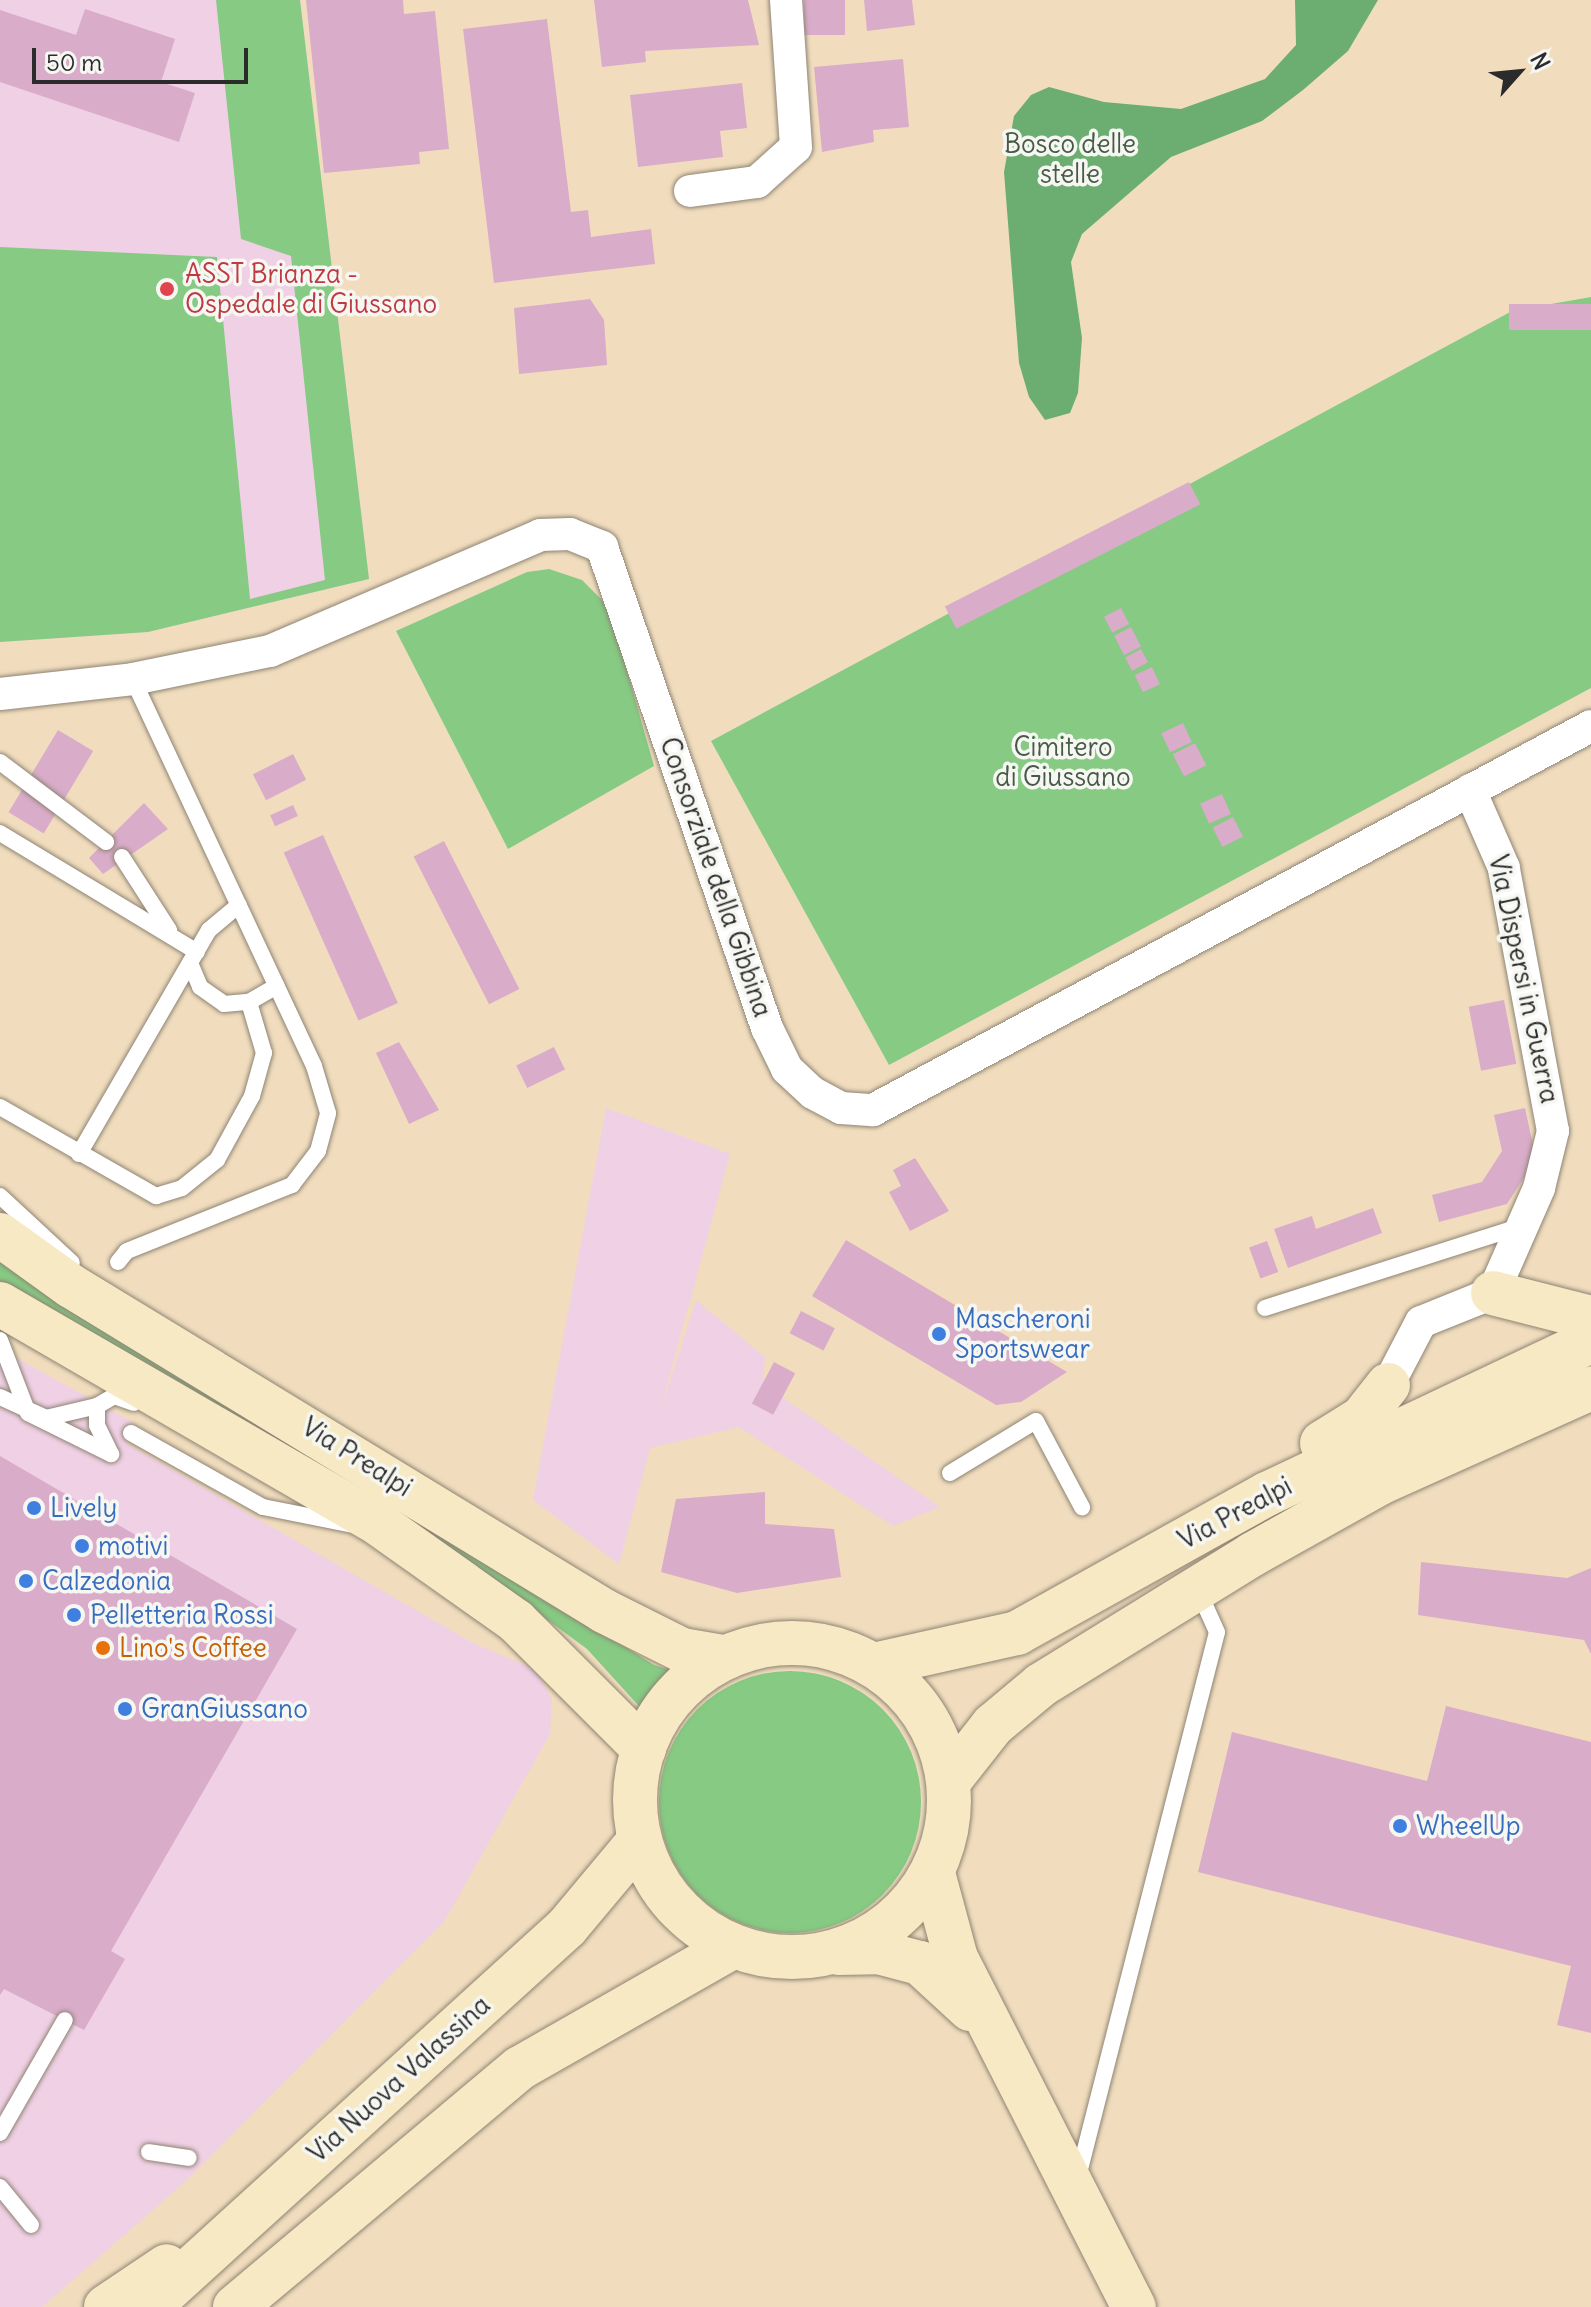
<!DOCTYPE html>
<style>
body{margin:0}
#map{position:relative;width:1591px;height:2307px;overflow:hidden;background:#f1ddbe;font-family:Delius,sans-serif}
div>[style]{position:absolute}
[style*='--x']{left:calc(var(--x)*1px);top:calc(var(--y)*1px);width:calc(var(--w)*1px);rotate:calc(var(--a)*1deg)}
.built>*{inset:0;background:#f0d0e5}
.green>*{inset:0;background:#86ca83}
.round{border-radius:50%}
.forest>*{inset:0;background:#6cae71}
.building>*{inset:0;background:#d9acc9;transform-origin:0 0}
.roads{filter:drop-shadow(0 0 2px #8e8474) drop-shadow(0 0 2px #8e8474)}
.lane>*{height:16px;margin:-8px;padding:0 8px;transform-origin:8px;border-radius:8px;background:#fff}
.street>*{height:32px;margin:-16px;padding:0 16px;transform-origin:16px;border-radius:16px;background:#fff}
.secondary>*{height:44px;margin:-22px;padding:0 22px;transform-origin:22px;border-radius:22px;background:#f6e9c3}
.secondary>.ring{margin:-22px;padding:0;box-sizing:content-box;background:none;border:44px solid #f6e9c3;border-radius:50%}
.dots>*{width:22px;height:22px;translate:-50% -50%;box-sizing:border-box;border:4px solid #f6f6f2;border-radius:50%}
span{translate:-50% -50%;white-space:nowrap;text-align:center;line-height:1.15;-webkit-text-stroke:7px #f6f6f2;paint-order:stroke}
.park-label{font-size:26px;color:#465b45}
.health-label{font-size:26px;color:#be3a42}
.left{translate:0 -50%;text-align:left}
.street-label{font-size:26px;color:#2b2b2b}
.shop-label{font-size:26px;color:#366cbe}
.food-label{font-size:26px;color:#c56008}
.north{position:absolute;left:1479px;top:32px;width:80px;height:80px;-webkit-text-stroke:6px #f6f6f2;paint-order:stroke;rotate:63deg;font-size:22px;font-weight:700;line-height:32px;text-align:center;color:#2b2b2b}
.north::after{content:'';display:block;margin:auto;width:28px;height:36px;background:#2b2b2b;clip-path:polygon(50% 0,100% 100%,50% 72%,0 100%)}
.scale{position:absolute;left:32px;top:48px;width:216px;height:36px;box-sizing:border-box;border:4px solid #2b2b2b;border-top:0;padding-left:10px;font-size:24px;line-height:28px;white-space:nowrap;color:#2b2b2b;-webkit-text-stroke:6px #f6f6f2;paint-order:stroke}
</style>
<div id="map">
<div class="built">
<div style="clip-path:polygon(0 0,300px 0,369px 579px,148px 632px,0 642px)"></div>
<div style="clip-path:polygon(606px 1108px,730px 1154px,659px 1415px,696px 1300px,765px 1357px,763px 1384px,940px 1507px,893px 1526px,739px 1427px,650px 1448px,619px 1564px,533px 1500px)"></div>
<div style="clip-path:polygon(0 1349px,136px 1424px,126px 1443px,473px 1643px,536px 1670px,552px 1700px,550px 1734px,444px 1922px,185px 2182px,42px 2307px,0 2307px)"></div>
</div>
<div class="green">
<div style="clip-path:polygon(216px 0,300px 0,369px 579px,148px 632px,0 642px,0 247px,217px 257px,250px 599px,325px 580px,291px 256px,241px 239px)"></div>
<div style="clip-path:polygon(1591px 297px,1591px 688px,889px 1065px,711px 741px,1512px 311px)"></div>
<div style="clip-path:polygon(549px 569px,582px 580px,609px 607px,654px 766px,508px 849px,396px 631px,527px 572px)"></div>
<div style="clip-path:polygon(0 1253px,654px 1665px,679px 1673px,648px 1716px,587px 1649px,530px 1607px,0 1289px)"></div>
<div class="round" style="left:659px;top:1671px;width:262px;height:262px"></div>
</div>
<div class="forest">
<div style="clip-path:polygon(1295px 0,1378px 0,1348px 51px,1303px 90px,1262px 121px,1171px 157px,1082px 234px,1071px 262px,1082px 338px,1078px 393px,1070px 413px,1045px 420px,1029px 397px,1019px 363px,1004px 172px,1014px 116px,1031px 95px,1049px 87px,1104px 102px,1181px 109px,1265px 79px,1296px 45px)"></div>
</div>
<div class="building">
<div style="clip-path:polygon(306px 0,403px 0,404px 14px,435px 11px,449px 149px,419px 152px,420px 164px,324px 173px)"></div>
<div style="clip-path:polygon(594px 0,748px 0,759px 45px,645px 51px,646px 62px,602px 67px)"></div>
<div style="left:804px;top:0;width:41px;height:35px"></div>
<div style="clip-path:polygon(864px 0,912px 0,915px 25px,867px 31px)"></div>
<div style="clip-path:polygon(85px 9px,175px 39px,161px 82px,195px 93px,179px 142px,0 82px,0 10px,76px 35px)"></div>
<div style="clip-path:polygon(547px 19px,571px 212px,588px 210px,591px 237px,651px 229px,655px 264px,494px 283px,463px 29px)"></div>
<div style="clip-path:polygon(903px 59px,909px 127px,873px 130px,874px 142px,822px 152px,814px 67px)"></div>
<div style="clip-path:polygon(742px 83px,747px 128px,720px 131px,723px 157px,638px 167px,630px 95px)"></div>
<div style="clip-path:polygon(590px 299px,604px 320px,607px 365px,519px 374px,514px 308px)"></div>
<div style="left:1591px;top:304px;width:26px;height:82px;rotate:90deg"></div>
<div style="left:1189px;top:482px;width:25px;height:274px;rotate:63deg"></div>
<div style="left:1121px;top:608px;width:18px;height:19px;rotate:63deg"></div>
<div style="left:1131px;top:627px;width:22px;height:19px;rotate:63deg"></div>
<div style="left:1141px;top:649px;width:15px;height:18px;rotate:62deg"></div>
<div style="left:1152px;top:667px;width:19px;height:19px;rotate:65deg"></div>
<div style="left:1183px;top:723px;width:21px;height:24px;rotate:65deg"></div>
<div style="left:58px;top:730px;width:41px;height:96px;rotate:31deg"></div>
<div style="left:1195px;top:743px;width:25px;height:25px;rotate:63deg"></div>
<div style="left:293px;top:754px;width:29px;height:45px;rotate:63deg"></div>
<div style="left:1222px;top:794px;width:22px;height:24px;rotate:66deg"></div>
<div style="clip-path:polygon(144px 803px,168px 829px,103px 874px,89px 858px)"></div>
<div style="left:293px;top:805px;width:12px;height:25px;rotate:66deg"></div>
<div style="left:1233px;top:817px;width:22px;height:23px;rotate:63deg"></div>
<div style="left:323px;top:835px;width:184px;height:43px;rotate:66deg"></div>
<div style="left:444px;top:841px;width:166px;height:34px;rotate:63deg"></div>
<div style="left:1504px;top:1000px;width:65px;height:36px;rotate:79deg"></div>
<div style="clip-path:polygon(399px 1042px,439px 1110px,409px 1124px,376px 1053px)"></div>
<div style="left:554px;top:1047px;width:25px;height:42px;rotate:64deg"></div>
<div style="clip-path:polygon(1525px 1108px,1536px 1159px,1507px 1204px,1439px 1222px,1432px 1195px,1482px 1182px,1502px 1151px,1494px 1115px)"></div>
<div style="clip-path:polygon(915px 1158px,949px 1211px,910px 1231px,889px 1192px,901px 1186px,893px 1170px)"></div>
<div style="clip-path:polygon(1373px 1208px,1382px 1233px,1288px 1268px,1274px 1229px,1312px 1216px,1316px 1229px)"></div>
<div style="clip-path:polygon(846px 1240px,1067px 1372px,1021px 1402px,996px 1405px,812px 1296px)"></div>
<div style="left:1267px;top:1241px;width:33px;height:19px;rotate:70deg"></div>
<div style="left:801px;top:1311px;width:38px;height:25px;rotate:27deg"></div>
<div style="left:774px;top:1362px;width:24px;height:47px;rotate:28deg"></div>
<div style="clip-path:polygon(0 1456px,297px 1629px,111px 1951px,125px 1959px,84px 2030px,4px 1989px,0 1995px)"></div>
<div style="clip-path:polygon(765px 1492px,765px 1524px,834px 1529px,841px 1577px,737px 1593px,661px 1572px,676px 1499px)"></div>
<div style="clip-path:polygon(1421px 1562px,1567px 1578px,1591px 1568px,1591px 1654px,1584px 1640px,1418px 1615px)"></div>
<div style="clip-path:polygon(1446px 1706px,1591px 1742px,1591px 2033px,1557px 2025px,1571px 1966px,1198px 1872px,1232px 1732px,1427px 1781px)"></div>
</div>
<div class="roads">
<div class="lane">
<div style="--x:0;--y:762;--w:133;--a:37"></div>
<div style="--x:0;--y:833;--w:230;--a:31.1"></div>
<div style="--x:122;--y:857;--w:87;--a:57.2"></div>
<div style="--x:190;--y:963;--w:26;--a:67"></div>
<div style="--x:200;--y:987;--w:29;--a:35"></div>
<div style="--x:224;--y:1004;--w:25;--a:-5"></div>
<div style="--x:249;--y:1002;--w:32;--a:-30"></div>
<div style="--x:0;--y:1107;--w:180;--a:29.7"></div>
<div style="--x:156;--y:1196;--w:27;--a:-17"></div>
<div style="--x:182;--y:1188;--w:45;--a:-38.7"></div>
<div style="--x:217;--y:1160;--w:73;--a:-61.3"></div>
<div style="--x:252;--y:1096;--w:45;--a:-74.4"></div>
<div style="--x:264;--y:1053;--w:53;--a:-106.4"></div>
<div style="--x:79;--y:1154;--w:259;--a:-59.9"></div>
<div style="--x:209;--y:930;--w:39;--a:-40"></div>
<div style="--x:0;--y:1196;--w:98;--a:42.9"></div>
<div style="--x:118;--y:1262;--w:14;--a:-51"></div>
<div style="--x:127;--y:1251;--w:178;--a:-21.8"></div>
<div style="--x:292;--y:1185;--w:43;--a:-52.6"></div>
<div style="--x:318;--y:1151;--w:39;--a:-75"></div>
<div style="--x:328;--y:1113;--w:49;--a:-106.6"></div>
<div style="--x:314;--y:1066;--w:427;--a:-115.1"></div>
<div style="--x:1265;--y:1308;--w:270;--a:-17.7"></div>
<div style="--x:0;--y:1340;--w:78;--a:69"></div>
<div style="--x:28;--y:1413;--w:93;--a:26.3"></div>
<div style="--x:0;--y:1397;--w:51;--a:24.5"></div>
<div style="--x:46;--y:1418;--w:52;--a:-13.2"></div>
<div style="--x:131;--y:1433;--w:151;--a:29.3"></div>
<div style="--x:263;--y:1507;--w:102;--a:11.3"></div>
<div style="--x:111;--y:1454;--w:32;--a:-116"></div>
<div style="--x:97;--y:1425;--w:19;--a:-90"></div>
<div style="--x:97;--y:1406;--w:20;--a:-30"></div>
<div style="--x:114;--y:1396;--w:21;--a:19"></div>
<div style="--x:950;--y:1473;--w:100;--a:-31.2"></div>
<div style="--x:1036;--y:1421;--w:98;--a:61.9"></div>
<div style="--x:0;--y:2133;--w:130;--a:-60.1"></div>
<div style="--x:149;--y:2152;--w:40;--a:8.5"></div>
<div style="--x:1078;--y:2177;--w:562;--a:-75.69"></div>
<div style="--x:1217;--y:1632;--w:46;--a:-114.3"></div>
<div style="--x:0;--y:2187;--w:49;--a:50.8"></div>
</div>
<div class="street">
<div style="--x:690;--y:191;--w:68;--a:-7.7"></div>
<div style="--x:757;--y:182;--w:52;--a:-41.9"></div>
<div style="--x:796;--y:147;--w:147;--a:-93.9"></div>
<div style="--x:0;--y:694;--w:134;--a:-6.4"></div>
<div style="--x:133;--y:679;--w:140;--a:-11.6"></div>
<div style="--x:270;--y:651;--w:294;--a:-23.2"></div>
<div style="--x:540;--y:535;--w:30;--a:-2"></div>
<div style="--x:570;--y:534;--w:35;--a:22"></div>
<div style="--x:602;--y:547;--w:509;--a:71.07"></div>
<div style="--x:767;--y:1028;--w:46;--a:64"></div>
<div style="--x:787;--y:1069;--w:35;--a:43"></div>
<div style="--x:813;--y:1093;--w:32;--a:28"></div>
<div style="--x:841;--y:1108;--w:32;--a:4"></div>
<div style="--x:873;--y:1110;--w:814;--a:-28.14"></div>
<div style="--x:1388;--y:1385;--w:71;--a:-62.4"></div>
<div style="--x:1421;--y:1322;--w:78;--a:-21.9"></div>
<div style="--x:1493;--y:1293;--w:115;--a:-66.3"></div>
<div style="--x:1539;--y:1188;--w:59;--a:-76.2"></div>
<div style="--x:1553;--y:1131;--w:268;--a:-100.6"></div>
<div style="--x:1504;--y:868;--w:85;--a:-113.6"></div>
</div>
<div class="secondary">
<div style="--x:0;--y:1235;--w:87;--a:35.7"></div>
<div style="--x:71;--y:1286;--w:624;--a:31.37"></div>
<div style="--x:604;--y:1611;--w:87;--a:26.6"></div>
<div style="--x:682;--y:1650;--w:43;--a:9.5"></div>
<div style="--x:1493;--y:1293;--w:101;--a:14.3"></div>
<div style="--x:0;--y:1304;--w:438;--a:30.1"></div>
<div style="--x:379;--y:1524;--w:168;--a:35.3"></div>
<div style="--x:516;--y:1621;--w:181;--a:45"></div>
<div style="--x:1322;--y:1443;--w:47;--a:-32"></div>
<div style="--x:1362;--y:1418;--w:42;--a:-51.8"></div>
<div class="ring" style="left:635px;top:1643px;width:270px;height:270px"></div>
<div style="--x:874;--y:1665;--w:147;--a:-12.6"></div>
<div style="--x:1017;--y:1633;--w:286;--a:-29.1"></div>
<div style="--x:1267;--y:1494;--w:358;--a:-25.3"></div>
<div style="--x:949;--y:1781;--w:71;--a:-51.8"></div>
<div style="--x:993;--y:1725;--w:62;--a:-39.8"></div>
<div style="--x:1041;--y:1685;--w:249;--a:-31.7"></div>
<div style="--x:1253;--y:1554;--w:145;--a:-29.2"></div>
<div style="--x:1380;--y:1483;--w:231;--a:-24.2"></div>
<div style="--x:933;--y:1873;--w:88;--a:74.9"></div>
<div style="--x:956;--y:1958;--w:392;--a:63"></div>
<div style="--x:839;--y:1953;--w:39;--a:-1"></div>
<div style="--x:878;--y:1952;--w:43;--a:14.7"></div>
<div style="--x:920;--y:1963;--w:68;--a:42.6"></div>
<div style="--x:106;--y:2307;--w:73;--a:-33.9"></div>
<div style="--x:149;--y:2307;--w:565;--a:-42.27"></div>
<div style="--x:567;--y:1927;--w:112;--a:-50.1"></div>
<div style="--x:235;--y:2307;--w:372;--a:-40"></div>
<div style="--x:520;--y:2068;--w:244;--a:-29.7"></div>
</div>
</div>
<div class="dots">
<div style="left:167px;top:289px;background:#e0444e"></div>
<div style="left:939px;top:1334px;background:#3f7fe0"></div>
<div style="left:34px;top:1508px;background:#3f7fe0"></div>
<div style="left:82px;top:1546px;background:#3f7fe0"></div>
<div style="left:26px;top:1581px;background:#3f7fe0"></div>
<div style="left:74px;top:1615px;background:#3f7fe0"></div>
<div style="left:103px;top:1648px;background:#e8710a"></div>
<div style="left:125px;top:1709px;background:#3f7fe0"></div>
<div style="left:1400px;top:1826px;background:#3f7fe0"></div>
</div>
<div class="park-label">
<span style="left:1070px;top:159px">Bosco delle<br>stelle</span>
<span style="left:1063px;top:762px">Cimitero<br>di Giussano</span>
</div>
<div class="health-label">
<span class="left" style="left:185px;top:289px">ASST Brianza -<br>Ospedale di Giussano</span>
</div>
<div class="street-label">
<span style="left:716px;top:877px;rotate:71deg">Consorziale della Gibbina</span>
<span style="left:1524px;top:979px;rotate:78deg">Via Dispersi in Guerra</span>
<span style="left:357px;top:1457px;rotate:32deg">Via Prealpi</span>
<span style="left:1235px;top:1513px;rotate:-28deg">Via Prealpi</span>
<span style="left:399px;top:2079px;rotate:-42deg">Via Nuova Valassina</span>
</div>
<div class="shop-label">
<span class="left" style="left:955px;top:1334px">Mascheroni<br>Sportswear</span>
<span class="left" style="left:50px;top:1508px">Lively</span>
<span class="left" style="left:98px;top:1546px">motivi</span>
<span class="left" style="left:42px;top:1581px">Calzedonia</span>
<span class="left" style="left:90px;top:1615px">Pelletteria Rossi</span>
<span class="left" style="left:141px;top:1709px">GranGiussano</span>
<span class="left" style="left:1416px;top:1826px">WheelUp</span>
</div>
<div class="food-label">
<span class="left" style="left:119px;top:1648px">Lino's Coffee</span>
</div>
<div class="north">N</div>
<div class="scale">50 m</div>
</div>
